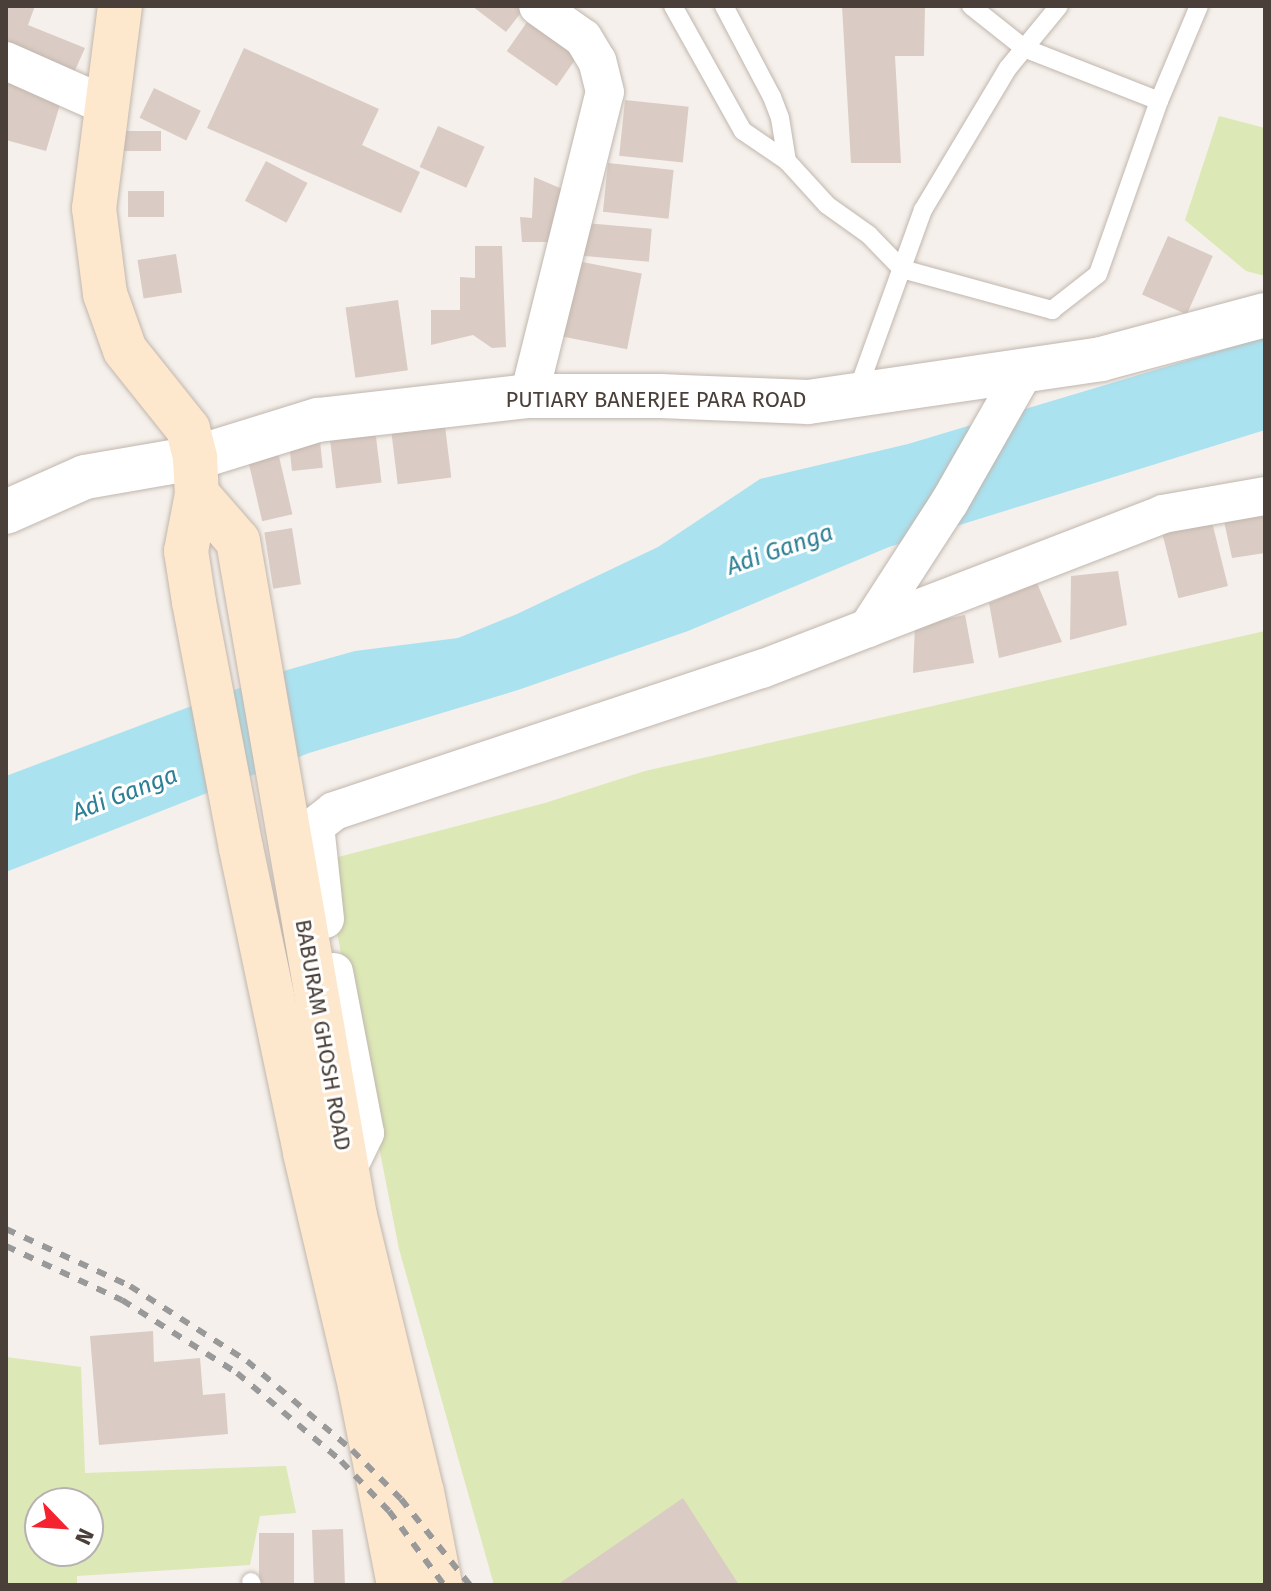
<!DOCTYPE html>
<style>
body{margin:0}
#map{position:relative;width:1271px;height:1591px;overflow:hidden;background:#f5f0eb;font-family:"Fira Sans",sans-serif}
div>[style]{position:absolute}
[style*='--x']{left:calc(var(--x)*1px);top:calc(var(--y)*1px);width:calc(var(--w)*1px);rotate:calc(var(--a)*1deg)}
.green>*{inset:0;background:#dce8b5}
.water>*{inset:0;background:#aae2f0}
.building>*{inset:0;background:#daccc4;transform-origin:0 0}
.roads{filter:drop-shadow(0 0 2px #c1b6ae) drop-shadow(0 0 2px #c1b6ae)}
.service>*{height:18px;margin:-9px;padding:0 9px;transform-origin:9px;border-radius:9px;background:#fff}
.minor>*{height:38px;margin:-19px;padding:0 19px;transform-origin:19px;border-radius:19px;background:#fff}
.tertiary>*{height:44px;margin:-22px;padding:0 22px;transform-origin:22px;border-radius:22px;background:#fff}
.secondary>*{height:44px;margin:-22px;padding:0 22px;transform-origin:22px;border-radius:22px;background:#fde7cd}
.rail>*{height:6px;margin-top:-3px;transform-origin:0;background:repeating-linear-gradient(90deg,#999 0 10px,transparent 0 20px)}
span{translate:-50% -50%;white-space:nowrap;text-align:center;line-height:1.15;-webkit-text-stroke:6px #fff;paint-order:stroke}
.street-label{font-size:22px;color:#4a3f39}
.water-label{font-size:24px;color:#2c7f94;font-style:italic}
.frame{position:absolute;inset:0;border:8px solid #4a3f39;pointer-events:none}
.north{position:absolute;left:24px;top:1487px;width:80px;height:80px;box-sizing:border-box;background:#fff;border:2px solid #b7b2b0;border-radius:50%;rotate:115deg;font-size:22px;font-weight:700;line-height:32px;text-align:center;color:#4a3f39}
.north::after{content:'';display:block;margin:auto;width:28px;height:36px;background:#f52230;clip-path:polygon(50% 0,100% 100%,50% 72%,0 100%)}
</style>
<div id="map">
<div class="green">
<div style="clip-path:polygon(1219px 116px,1265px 128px,1265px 276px,1246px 271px,1185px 220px)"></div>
<div style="clip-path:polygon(1265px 631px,1265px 1585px,494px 1585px,399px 1249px,323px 861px,545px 803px,645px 771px)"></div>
<div style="clip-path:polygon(evenodd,6px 1357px,81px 1367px,85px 1473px,286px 1466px,296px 1513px,260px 1516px,250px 1565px,77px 1576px,77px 1585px,6px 1585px,6px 1357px,40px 1503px,88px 1503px,88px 1551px,40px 1551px,40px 1503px)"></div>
</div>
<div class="water">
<div style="clip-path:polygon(1265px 337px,1265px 430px,889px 547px,688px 631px,518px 690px,309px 753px,6px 872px,6px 776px,287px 670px,355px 651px,458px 638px,517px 614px,658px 547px,760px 479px,908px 444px)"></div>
</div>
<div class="building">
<div style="clip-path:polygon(6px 6px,35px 6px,28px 25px,85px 48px,73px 75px,6px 48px)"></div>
<div style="clip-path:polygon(472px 6px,526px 6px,506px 32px)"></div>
<div style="clip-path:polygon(842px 6px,925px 6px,924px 56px,895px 56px,901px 163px,851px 163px)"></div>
<div style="left:532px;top:15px;width:61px;height:44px;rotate:35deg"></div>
<div style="clip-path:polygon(244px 48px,379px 109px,362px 145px,420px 172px,401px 213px,207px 128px)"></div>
<div style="clip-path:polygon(6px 82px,62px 98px,46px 151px,6px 140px)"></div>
<div style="left:154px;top:88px;width:52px;height:33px;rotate:26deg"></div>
<div style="left:625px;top:100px;width:64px;height:56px;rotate:6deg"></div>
<div style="left:438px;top:126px;width:51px;height:45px;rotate:24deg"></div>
<div style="left:161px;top:131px;width:20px;height:37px;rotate:90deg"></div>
<div style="left:266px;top:161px;width:47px;height:45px;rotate:28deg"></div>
<div style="left:608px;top:163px;width:66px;height:49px;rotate:6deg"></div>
<div style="clip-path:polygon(534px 177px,574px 194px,557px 242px,522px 242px,520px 217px,532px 218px)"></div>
<div style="left:128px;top:191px;width:36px;height:26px"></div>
<div style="left:585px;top:223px;width:67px;height:33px;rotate:5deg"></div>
<div style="left:1168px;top:236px;width:49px;height:64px;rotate:24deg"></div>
<div style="clip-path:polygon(475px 246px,502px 246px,506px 347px,492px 348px,473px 335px,431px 345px,431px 310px,460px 310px,460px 277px,475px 278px)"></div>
<div style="left:176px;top:254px;width:39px;height:39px;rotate:81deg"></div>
<div style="left:577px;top:261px;width:66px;height:77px;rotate:11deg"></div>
<div style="left:398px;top:300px;width:71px;height:53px;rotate:82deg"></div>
<div style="left:445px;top:426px;width:52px;height:54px;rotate:83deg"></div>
<div style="left:375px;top:429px;width:54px;height:46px;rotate:83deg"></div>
<div style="left:320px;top:441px;width:27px;height:31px;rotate:84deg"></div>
<div style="left:278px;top:452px;width:64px;height:31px;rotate:77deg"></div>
<div style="clip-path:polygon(1265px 506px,1265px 553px,1232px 558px,1222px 512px)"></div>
<div style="left:1211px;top:518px;width:70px;height:51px;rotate:76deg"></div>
<div style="left:292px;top:528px;width:57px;height:28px;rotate:81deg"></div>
<div style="clip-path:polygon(1118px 571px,1127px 625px,1070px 640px,1071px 576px)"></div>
<div style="clip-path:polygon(1037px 583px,1062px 642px,999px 658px,989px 603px)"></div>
<div style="clip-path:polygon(965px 615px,974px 663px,913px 673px,915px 625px)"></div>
<div style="clip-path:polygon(153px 1331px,154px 1362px,200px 1358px,203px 1395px,225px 1393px,228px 1434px,99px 1445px,90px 1336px)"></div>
<div style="clip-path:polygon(683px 1498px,739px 1585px,557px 1585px)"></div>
<div style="left:343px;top:1529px;width:56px;height:31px;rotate:88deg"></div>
<div style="left:259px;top:1533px;width:35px;height:52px"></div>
</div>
<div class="roads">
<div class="service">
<div style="--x:673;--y:6;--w:143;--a:60.8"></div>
<div style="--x:743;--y:131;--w:53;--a:34.3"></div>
<div style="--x:787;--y:161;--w:59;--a:47.7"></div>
<div style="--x:827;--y:205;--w:52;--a:35.5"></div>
<div style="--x:869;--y:235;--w:47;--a:45.9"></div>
<div style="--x:902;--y:269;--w:156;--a:15.3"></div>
<div style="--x:1052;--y:310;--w:58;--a:-38"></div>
<div style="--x:1098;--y:274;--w:183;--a:-70.6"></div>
<div style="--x:1159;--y:101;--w:103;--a:-67.2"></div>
<div style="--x:724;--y:6;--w:103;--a:62.2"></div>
<div style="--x:772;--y:97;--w:22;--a:69"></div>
<div style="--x:780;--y:118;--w:44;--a:80.8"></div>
<div style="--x:971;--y:6;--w:68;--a:38.4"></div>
<div style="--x:1024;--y:48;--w:145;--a:21.4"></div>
<div style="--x:857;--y:392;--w:194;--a:-70.1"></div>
<div style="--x:923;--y:210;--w:165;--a:-59.1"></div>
<div style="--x:1008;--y:68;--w:80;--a:-50.6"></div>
<div style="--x:251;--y:1582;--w:3;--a:72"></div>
</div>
<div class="minor">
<div style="--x:6;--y:61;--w:111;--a:24"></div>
<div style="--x:529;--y:396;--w:313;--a:-76"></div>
<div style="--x:605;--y:92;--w:32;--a:-104"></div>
<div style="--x:597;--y:61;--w:27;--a:-121"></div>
<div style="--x:583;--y:38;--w:55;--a:-144.6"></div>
<div style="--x:868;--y:628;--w:149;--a:-57.1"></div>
<div style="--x:949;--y:503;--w:153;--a:-60.3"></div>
<div style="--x:325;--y:919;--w:94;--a:-96.1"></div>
<div style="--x:315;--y:826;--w:24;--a:-38"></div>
<div style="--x:334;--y:811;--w:451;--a:-18.4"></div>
<div style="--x:762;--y:669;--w:430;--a:-21.1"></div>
<div style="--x:1163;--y:514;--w:104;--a:-10"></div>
<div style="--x:334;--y:972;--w:164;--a:79.1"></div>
<div style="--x:365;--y:1133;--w:41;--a:115.9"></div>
</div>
<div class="tertiary">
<div style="--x:6;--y:512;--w:86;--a:-23.9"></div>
<div style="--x:85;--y:477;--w:112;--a:-9.8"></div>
<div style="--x:195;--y:458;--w:129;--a:-17.2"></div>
<div style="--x:318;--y:420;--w:212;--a:-6.5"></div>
<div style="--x:529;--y:396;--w:131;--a:0"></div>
<div style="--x:660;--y:396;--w:148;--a:2.3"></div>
<div style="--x:808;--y:402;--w:296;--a:-8.3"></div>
<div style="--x:1101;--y:359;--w:170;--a:-15"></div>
</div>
<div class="secondary">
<div style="--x:120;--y:6;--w:204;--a:97.3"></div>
<div style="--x:94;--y:208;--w:87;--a:82.7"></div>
<div style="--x:105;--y:294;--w:59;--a:70.3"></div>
<div style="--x:125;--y:350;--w:101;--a:51.4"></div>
<div style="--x:188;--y:429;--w:30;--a:76"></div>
<div style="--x:195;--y:458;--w:36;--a:87"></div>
<div style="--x:197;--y:494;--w:58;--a:100.9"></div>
<div style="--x:186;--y:551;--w:52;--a:81.1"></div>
<div style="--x:194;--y:602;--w:250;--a:79.2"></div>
<div style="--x:241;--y:848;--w:312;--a:78.1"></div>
<div style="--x:305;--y:1153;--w:239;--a:76.7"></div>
<div style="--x:360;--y:1386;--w:203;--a:78.9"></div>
<div style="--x:197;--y:494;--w:62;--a:48.9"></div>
<div style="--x:238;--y:541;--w:685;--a:80.17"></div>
<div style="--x:355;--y:1216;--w:284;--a:76.4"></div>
<div style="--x:422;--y:1492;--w:95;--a:79"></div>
</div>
</div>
<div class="rail">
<div style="--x:6;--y:1229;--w:136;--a:24.7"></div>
<div style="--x:130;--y:1286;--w:139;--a:32.7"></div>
<div style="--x:247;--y:1361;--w:138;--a:40.3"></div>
<div style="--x:352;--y:1450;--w:69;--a:45"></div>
<div style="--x:401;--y:1499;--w:110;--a:51.3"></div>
<div style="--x:6;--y:1246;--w:128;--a:25"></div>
<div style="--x:122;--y:1300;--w:136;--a:32.4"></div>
<div style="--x:237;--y:1373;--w:136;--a:40.2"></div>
<div style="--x:341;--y:1461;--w:69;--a:46.2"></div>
<div style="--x:389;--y:1511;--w:92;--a:53.4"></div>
</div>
<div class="street-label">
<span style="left:656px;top:400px">PUTIARY BANERJEE PARA ROAD</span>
<span style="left:323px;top:1035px;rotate:80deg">BABURAM GHOSH ROAD</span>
</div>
<div class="water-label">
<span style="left:780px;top:550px;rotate:-19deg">Adi Ganga</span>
<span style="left:125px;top:794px;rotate:-21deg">Adi Ganga</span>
</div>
<div class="frame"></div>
<div class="north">N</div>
</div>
